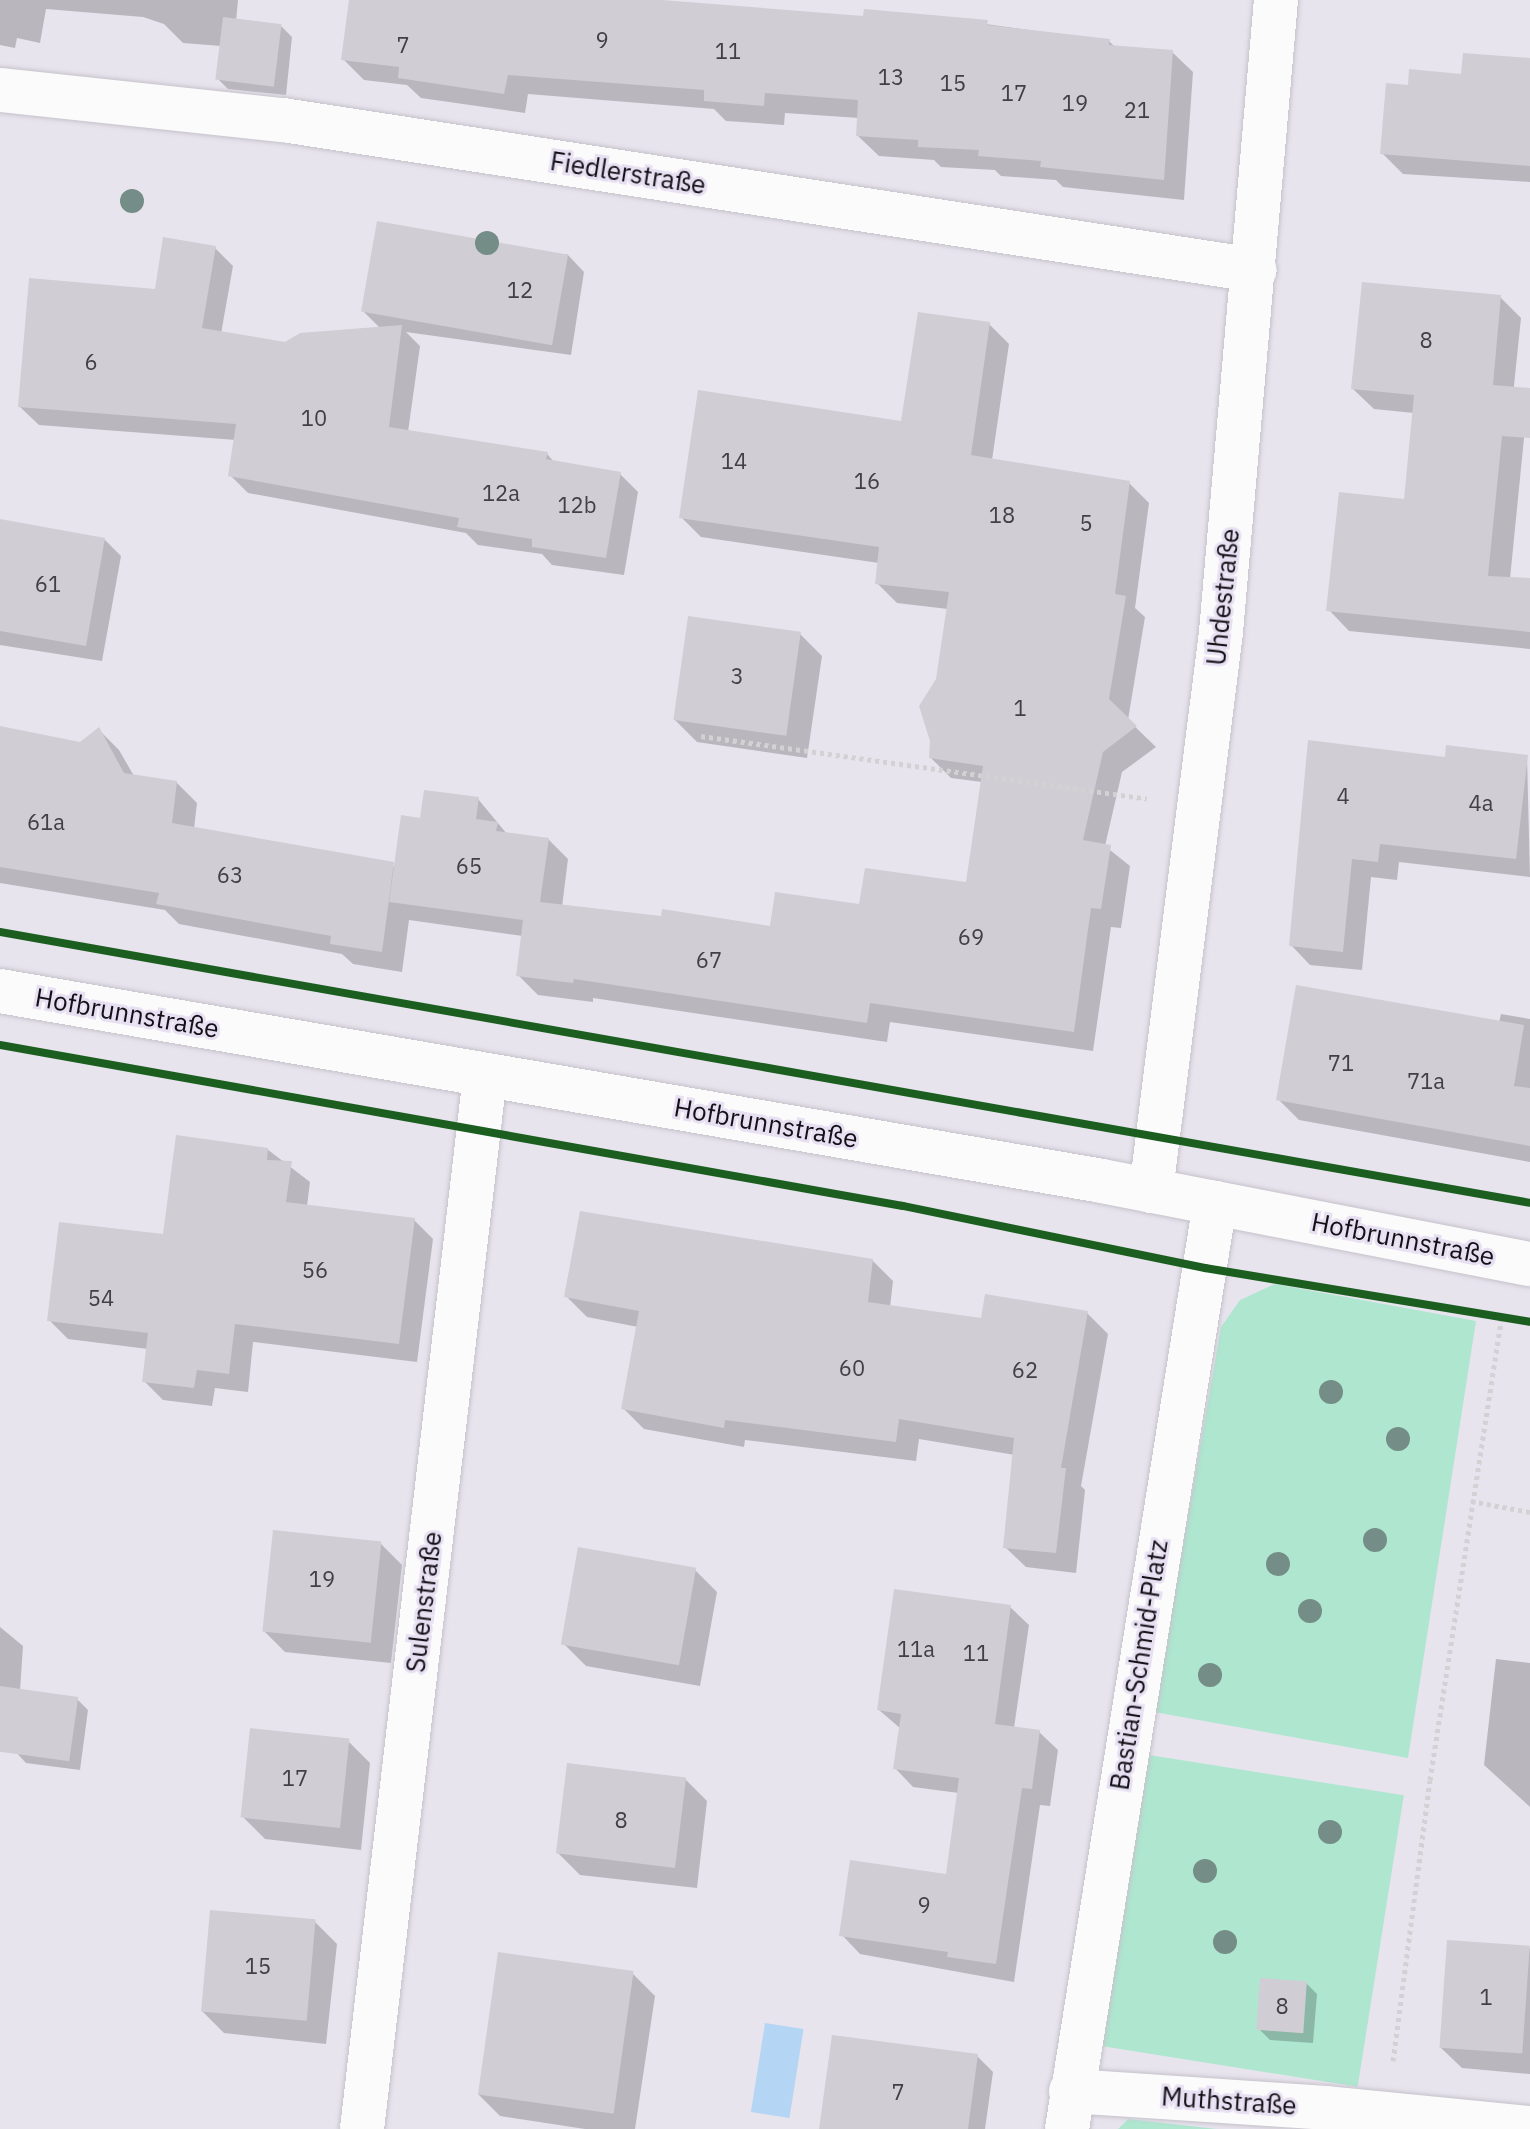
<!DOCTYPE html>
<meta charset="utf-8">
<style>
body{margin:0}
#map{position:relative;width:1530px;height:2129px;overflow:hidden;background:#e8e4ee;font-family:"IBM Plex Sans",sans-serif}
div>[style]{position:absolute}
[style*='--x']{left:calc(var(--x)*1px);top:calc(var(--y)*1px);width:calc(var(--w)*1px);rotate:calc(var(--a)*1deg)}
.green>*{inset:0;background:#aee6d0;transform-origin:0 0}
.water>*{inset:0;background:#b5d5f4;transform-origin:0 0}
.shadow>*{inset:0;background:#0003}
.building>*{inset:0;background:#d0cdd4;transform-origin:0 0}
.path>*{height:5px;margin-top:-2.5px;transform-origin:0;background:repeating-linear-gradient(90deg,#d2d1d4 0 4px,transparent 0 8px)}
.roads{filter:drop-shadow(0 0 2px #c5c2ca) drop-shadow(0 0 2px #c5c2ca)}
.minor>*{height:44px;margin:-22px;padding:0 22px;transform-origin:22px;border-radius:22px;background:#fcfbfc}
.cycleway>*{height:8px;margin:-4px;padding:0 4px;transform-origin:4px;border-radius:4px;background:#1b5e20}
.trees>*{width:24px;height:24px;margin:-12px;border-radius:50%;background:#748d86}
span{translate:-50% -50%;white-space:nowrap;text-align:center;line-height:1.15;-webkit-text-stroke:6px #e7e0f2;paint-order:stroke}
.number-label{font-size:22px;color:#424046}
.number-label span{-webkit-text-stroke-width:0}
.street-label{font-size:26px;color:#131117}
</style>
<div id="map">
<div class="green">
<div style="clip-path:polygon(1275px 1284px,1476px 1321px,1408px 1758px,1154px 1712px,1221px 1327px,1240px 1300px)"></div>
<div style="left:1149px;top:1755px;width:258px;height:295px;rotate:9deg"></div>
<div style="clip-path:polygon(1128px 2119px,1217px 2129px,1118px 2129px)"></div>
</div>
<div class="water">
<div style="left:765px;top:2023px;width:39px;height:90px;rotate:9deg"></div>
</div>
<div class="shadow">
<div style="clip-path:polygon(0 0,238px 0,236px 21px,281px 26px,292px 37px,286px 95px,228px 89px,217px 78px,221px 46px,183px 43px,164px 24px,143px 17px,46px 9px,40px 43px,17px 38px,15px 48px,0 45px)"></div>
<div style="clip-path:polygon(351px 0,639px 0,865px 18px,927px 16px,1109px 41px,1116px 48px,1172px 52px,1193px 72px,1184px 200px,1063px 187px,1056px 180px,1001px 176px,995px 170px,941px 167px,934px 160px,879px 156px,858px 136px,859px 118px,785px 113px,784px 125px,726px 121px,714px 109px,528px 94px,525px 113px,421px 98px,407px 85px,364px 80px,343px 59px)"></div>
<div style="clip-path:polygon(1530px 60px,1530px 182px,1403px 174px,1382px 153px,1409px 87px)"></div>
<div style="clip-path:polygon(215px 248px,233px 266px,221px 334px,286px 344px,381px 329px,364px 312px,567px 254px,584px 272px,571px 355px,406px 332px,420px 346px,408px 432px,547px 454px,555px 463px,620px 474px,638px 492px,624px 575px,552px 565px,542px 554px,478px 545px,466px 533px,248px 493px,230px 475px,236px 440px,39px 425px,20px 407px)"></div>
<div style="clip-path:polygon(1500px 297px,1521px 318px,1513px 395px,1527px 408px,1510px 579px,1530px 580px,1530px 649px,1349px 631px,1329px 610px,1405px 501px,1414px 413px,1374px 409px,1353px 389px)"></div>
<div style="clip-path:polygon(989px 324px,1009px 344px,992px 460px,1129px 483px,1149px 503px,1135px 608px,1145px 617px,1128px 720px,1156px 747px,1122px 772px,1105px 846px,1130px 866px,1121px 928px,1111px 927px,1093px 1051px,890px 1022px,887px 1042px,593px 998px,593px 1002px,538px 995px,518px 975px,523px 936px,409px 920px,402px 972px,353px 964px,342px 954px,179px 924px,165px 910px,0 883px,0 728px,81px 744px,99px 730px,119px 750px,134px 776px,176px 782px,197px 803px,194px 829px,396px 867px,422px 820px,478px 799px,507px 834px,548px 839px,568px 859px,562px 907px,771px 928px,968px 885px,982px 782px,951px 778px,931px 758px,948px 609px,897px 603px,877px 583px,879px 563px,701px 537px,681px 517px,903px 423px)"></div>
<div style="clip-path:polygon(0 521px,104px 539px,121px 556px,102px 661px,0 645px)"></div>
<div style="clip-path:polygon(800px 634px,822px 656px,807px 758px,697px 742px,675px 720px)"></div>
<div style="clip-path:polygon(1309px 743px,1447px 759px,1527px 756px,1530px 877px,1399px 862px,1397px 880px,1371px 877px,1362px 970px,1310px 965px,1291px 945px)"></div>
<div style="clip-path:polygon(1501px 1014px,1530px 1019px,1530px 1162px,1299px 1120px,1278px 1099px,1499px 1023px)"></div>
<div style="clip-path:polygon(267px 1149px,310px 1182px,307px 1206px,414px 1220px,433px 1239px,417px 1362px,253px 1342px,248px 1392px,215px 1388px,212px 1406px,163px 1400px,144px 1381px,148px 1349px,68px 1339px,49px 1320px,165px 1236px)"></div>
<div style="clip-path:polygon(872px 1260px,893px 1281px,890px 1307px,982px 1320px,1087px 1313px,1108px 1334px,1081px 1486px,1085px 1490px,1076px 1573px,1026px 1567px,1005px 1547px,1015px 1455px,919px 1439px,916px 1461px,745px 1440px,744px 1447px,644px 1429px,623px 1408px,638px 1327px,587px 1317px,567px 1297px)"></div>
<div style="clip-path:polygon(380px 1543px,402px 1565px,391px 1663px,285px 1652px,263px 1630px)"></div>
<div style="clip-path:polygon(695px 1570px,717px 1592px,700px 1686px,586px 1666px,564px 1644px)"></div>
<div style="clip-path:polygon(1010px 1607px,1029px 1625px,1014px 1728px,1039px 1732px,1058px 1750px,1050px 1806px,1040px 1805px,1014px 1982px,860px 1954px,842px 1935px,947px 1877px,959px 1793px,913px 1787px,895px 1768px,901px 1729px,879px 1710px)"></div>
<div style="clip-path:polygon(0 1627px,23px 1646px,20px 1691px,77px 1699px,88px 1710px,80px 1770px,26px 1763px,0 1735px)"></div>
<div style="clip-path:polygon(1496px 1659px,1530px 1663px,1530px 1807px,1484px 1765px)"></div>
<div style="clip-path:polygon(348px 1741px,370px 1763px,361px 1850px,265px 1839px,243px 1817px)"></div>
<div style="clip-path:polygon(685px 1779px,707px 1801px,697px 1888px,580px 1875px,558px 1853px)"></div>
<div style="clip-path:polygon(315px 1922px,337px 1944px,326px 2044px,224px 2033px,202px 2011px)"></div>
<div style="clip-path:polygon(1530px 1948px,1530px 2074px,1462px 2068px,1440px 2047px)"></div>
<div style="clip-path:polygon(633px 1974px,655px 1996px,635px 2129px,585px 2129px,500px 2116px,478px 2094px)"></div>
<div style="clip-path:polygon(1306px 1983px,1317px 1994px,1313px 2043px,1270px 2040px,1259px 2029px)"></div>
<div style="clip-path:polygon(977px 2056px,993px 2072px,985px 2129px,821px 2129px)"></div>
</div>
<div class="building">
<div style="clip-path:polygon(349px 0,662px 0,863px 16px,864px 9px,988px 20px,987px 25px,1110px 39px,1109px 45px,1173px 50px,1164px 180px,1040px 167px,1041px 161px,978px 156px,979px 150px,918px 147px,918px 140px,856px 136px,858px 100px,765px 93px,764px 106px,704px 101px,704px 90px,508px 75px,504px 94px,398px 78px,399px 67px,341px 60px)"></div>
<div style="left:223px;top:17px;width:59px;height:63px;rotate:7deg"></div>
<div style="clip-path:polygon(1463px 53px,1530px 58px,1530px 166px,1380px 154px,1386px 83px,1408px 85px,1409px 69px,1461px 74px)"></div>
<div style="left:377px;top:221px;width:194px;height:92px;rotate:10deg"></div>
<div style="clip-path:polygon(163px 237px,216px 246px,202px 328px,285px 342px,300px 333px,402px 325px,389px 427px,548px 452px,546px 459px,621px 472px,606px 558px,532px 547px,532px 539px,457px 527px,459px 518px,228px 476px,236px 424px,18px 407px,29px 278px,155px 289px)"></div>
<div style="clip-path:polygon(1362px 282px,1501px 295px,1493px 385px,1530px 388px,1530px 438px,1502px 436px,1488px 576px,1530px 578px,1530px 632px,1326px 611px,1339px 492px,1404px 499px,1414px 395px,1351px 389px)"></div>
<div style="clip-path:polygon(918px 312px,990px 322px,971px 455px,1130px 481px,1115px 594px,1126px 596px,1109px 699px,1137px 726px,1103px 752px,1083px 840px,1111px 845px,1101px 909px,1091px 908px,1074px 1032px,870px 1003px,867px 1023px,574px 979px,573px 983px,516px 976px,523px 920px,389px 902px,401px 815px,420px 818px,424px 790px,479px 797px,476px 819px,498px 822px,496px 831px,549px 838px,540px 902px,661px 916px,662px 909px,770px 926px,775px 892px,859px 904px,865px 868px,966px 882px,983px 766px,929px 758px,930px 741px,919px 706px,936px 679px,949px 592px,875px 584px,879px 547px,679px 518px,698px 390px,901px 421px)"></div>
<div style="clip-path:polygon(0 519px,105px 538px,86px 646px,0 631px)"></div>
<div style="left:688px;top:616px;width:114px;height:105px;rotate:8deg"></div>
<div style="clip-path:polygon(0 726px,80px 742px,99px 727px,124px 773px,177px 781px,172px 823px,394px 862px,382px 952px,330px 944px,331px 936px,156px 904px,159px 893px,0 867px)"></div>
<div style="clip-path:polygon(1308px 740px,1445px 757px,1446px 745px,1528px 755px,1516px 859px,1380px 844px,1378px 862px,1352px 859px,1343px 952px,1289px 946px)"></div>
<div style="clip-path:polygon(1296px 985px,1524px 1025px,1514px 1086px,1530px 1088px,1530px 1146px,1276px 1100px)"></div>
<div style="clip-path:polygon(176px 1135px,268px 1148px,267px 1160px,292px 1161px,286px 1202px,415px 1218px,399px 1344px,235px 1324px,229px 1374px,197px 1370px,194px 1388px,142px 1382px,148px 1333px,47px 1321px,59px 1222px,163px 1234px)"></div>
<div style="clip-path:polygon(580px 1211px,873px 1259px,868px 1302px,981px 1318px,985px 1294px,1088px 1311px,1061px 1468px,1066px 1468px,1056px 1553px,1003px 1548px,1014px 1438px,899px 1419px,896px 1442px,725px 1420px,724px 1428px,621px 1409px,639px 1311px,564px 1297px)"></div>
<div style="left:273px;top:1530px;width:109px;height:102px;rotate:6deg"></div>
<div style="left:578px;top:1547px;width:120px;height:99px;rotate:10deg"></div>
<div style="clip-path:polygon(894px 1589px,1011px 1605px,995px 1724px,1040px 1730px,1032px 1789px,1022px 1788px,996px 1964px,947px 1957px,948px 1952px,839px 1936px,850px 1860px,946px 1874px,959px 1778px,893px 1769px,901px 1714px,877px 1710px)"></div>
<div style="left:0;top:1686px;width:79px;height:65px;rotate:8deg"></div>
<div style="left:250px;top:1728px;width:100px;height:90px;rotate:6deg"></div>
<div style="left:567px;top:1763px;width:120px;height:91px;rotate:7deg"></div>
<div style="left:210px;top:1910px;width:106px;height:102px;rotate:5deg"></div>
<div style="left:1447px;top:1940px;width:83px;height:108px;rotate:4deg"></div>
<div style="left:498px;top:1952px;width:137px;height:144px;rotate:8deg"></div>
<div style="left:1260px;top:1978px;width:47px;height:52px;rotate:4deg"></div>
<div style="clip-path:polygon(832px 2035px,978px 2054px,968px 2129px,819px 2129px)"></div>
</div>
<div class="path">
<div style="--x:701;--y:736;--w:450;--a:8"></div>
<div style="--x:1471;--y:1501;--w:60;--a:10.6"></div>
<div style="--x:1393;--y:2061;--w:283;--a:-82.5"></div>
<div style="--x:1430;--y:1780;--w:471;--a:-81.2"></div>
</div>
<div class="roads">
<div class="minor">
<div style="--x:0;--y:90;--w:285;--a:6.1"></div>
<div style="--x:283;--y:120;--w:983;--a:8.78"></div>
<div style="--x:0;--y:991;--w:1118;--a:9.78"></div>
<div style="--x:1102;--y:1181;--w:436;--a:11"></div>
<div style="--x:1151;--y:1191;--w:563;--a:-82.86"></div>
<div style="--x:1221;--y:632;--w:634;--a:-85.03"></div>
<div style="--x:1071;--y:2091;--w:255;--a:3.8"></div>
<div style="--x:1325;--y:2108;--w:206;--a:5.6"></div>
<div style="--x:362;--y:2129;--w:1061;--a:-83.34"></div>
<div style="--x:1067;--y:2129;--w:938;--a:-80.92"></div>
</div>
</div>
<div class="cycleway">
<div style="--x:0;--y:932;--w:1554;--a:10.04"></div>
<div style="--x:0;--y:1045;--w:917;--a:10.11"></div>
<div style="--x:903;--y:1206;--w:308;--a:11.6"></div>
<div style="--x:1205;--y:1268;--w:329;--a:9.4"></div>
</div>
<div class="trees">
<div style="left:132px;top:201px"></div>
<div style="left:487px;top:243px"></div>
<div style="left:1331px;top:1392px"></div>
<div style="left:1398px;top:1439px"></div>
<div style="left:1375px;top:1540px"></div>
<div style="left:1278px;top:1564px"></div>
<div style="left:1310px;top:1611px"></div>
<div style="left:1210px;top:1675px"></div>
<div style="left:1330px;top:1832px"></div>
<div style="left:1205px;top:1871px"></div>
<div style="left:1225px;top:1942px"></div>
</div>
<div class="number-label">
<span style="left:602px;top:40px">9</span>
<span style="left:403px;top:45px">7</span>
<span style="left:728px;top:51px">11</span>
<span style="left:891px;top:77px">13</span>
<span style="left:953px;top:83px">15</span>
<span style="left:1014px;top:93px">17</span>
<span style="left:1075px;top:103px">19</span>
<span style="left:1137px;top:110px">21</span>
<span style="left:520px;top:290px">12</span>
<span style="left:1426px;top:340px">8</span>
<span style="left:91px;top:362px">6</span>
<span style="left:314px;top:418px">10</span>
<span style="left:734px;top:461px">14</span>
<span style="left:867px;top:481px">16</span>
<span style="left:501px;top:493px">12a</span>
<span style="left:577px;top:505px">12b</span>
<span style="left:1002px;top:515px">18</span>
<span style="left:1086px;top:523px">5</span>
<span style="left:48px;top:584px">61</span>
<span style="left:737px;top:676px">3</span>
<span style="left:1020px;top:708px">1</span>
<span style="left:1343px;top:796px">4</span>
<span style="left:1481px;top:803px">4a</span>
<span style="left:46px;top:822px">61a</span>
<span style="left:469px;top:866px">65</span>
<span style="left:230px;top:875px">63</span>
<span style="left:971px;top:937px">69</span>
<span style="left:709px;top:960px">67</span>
<span style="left:1341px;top:1063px">71</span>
<span style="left:1426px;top:1081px">71a</span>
<span style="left:315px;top:1270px">56</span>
<span style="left:101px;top:1298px">54</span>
<span style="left:852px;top:1368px">60</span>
<span style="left:1025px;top:1370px">62</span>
<span style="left:322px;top:1579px">19</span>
<span style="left:916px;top:1649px">11a</span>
<span style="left:976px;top:1653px">11</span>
<span style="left:295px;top:1778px">17</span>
<span style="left:621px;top:1820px">8</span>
<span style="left:924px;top:1905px">9</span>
<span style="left:258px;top:1966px">15</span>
<span style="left:1486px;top:1997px">1</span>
<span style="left:1282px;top:2006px">8</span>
<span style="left:898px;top:2092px">7</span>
</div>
<div class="street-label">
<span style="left:628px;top:173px;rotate:9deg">Fiedlerstraße</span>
<span style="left:1223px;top:597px;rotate:-84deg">Uhdestraße</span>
<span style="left:127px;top:1013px;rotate:10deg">Hofbrunnstraße</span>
<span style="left:766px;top:1123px;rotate:10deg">Hofbrunnstraße</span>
<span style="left:1403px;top:1239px;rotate:11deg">Hofbrunnstraße</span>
<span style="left:424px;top:1602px;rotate:-83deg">Sulenstraße</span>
<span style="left:1139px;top:1665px;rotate:-81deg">Bastian-Schmid-Platz</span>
<span style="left:1229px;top:2101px;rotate:4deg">Muthstraße</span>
</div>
</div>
